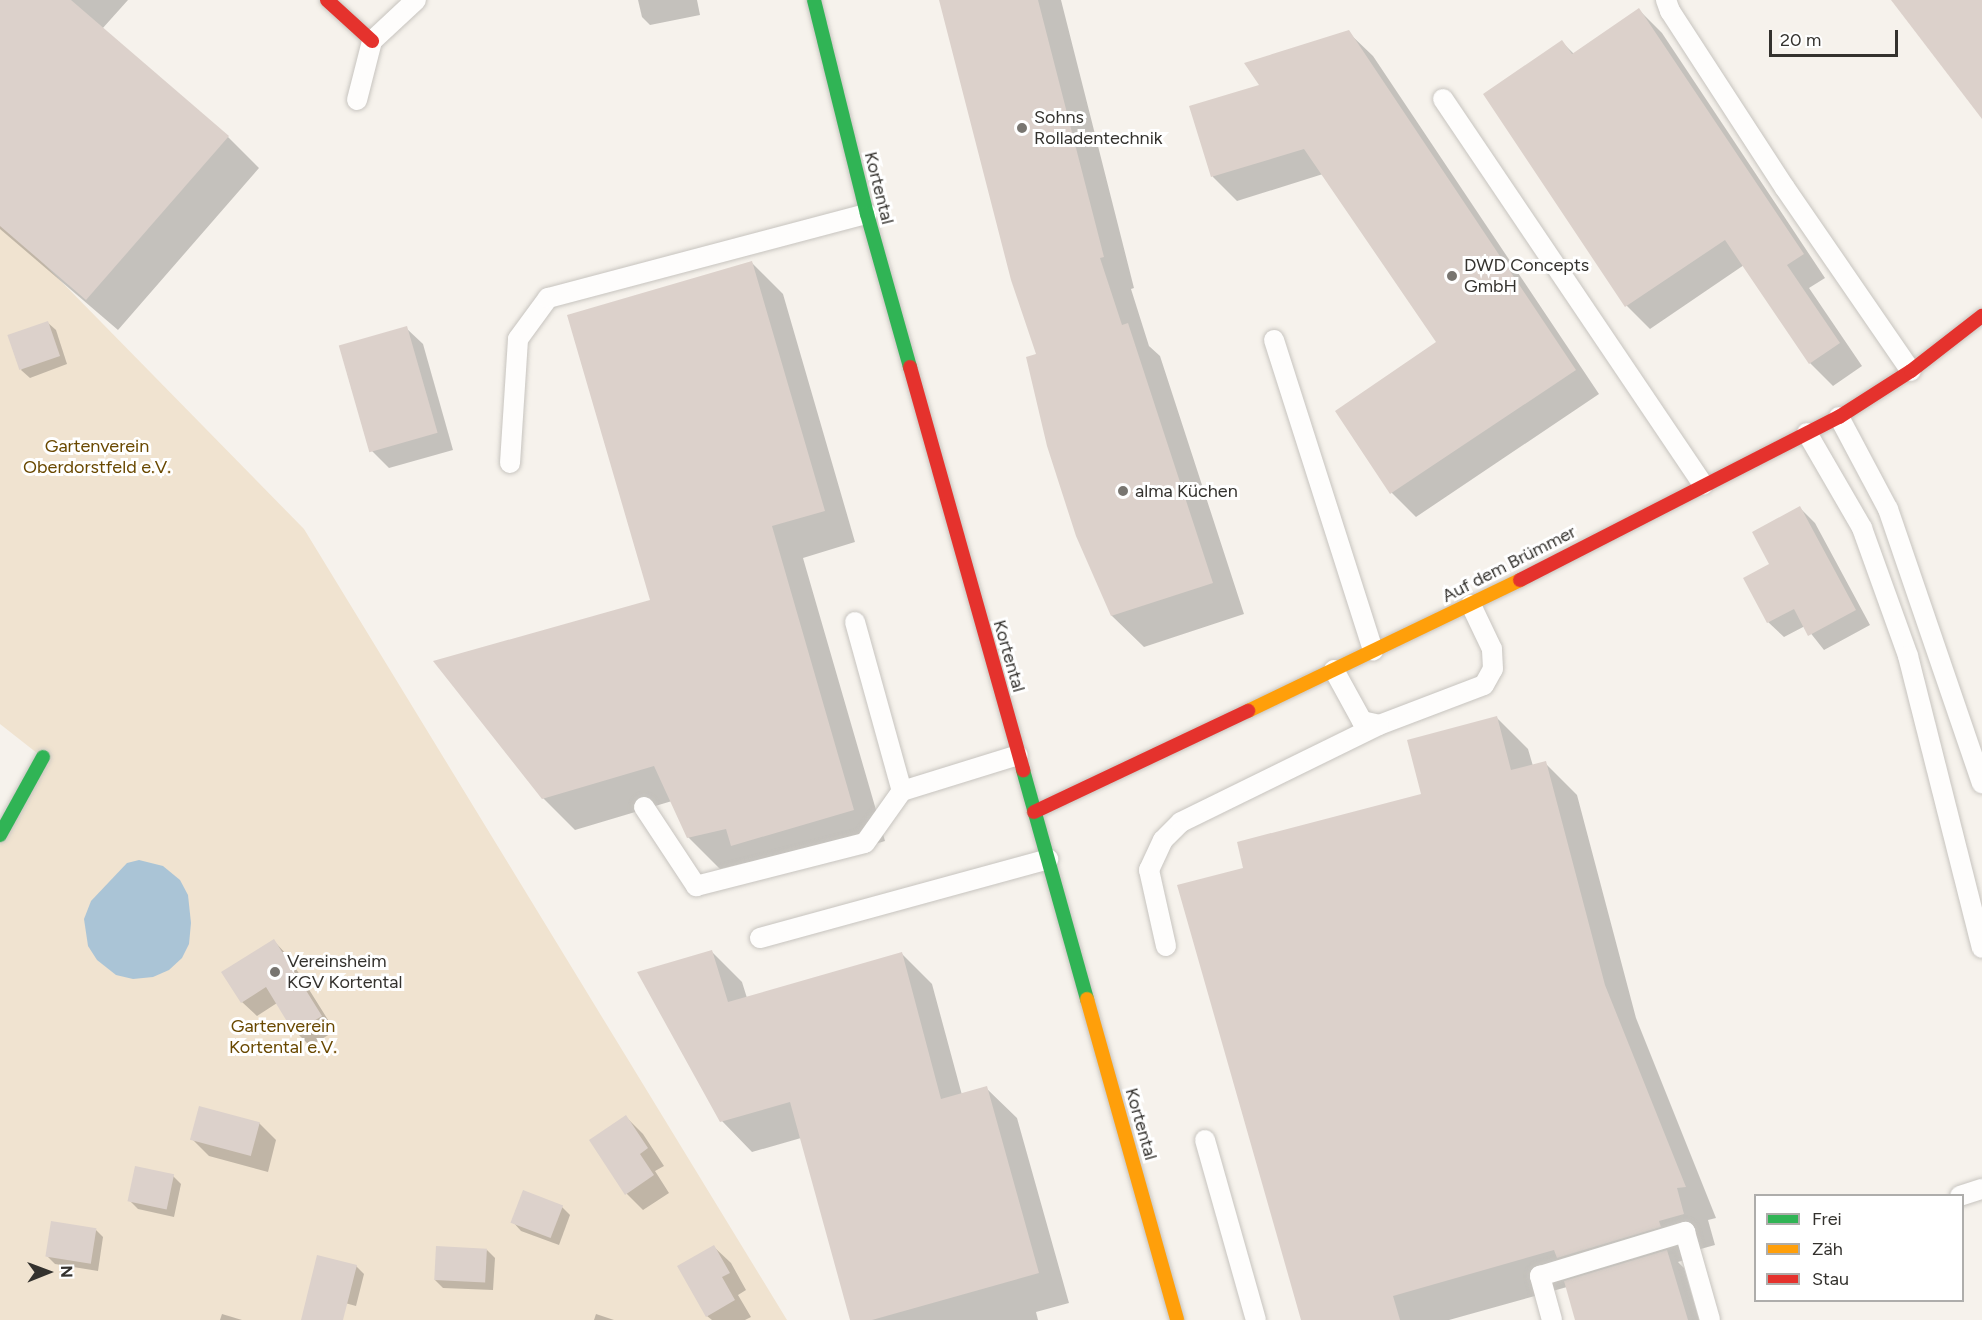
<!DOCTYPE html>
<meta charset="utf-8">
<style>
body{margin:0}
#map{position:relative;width:1982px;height:1320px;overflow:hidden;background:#f6f2ec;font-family:Figtree,sans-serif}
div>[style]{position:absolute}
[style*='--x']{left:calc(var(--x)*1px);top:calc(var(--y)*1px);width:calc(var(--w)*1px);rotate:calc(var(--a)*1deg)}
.green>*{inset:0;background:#f0e3d0}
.water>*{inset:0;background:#aac4d6}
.shadow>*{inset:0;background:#0003}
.building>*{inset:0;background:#dcd1cb;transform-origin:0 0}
.roads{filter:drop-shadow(0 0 2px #c7c4bf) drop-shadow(0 0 2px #c7c4bf)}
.lane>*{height:20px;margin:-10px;padding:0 10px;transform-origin:10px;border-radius:10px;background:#fefdfc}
.fast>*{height:14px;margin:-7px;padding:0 7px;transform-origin:7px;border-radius:7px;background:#30b455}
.slow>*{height:14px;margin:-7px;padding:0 7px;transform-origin:7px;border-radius:7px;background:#ff9f0a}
.jam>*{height:14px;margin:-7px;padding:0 7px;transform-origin:7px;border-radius:7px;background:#e5322d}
.dots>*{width:16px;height:16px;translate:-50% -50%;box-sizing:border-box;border:3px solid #fff;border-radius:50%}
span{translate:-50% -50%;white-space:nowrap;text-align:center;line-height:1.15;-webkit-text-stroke:6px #fff;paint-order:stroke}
.poi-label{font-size:18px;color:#34322e}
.left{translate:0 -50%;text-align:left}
.street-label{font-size:18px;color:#34322e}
.park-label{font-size:18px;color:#694800}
.legend{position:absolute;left:1754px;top:1194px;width:210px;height:108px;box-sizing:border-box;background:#fff;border:2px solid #aeadab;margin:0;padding:8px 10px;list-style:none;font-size:18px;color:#34322e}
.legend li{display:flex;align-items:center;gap:12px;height:30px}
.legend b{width:30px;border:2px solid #aeadab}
.north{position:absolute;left:18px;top:1242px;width:60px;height:60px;-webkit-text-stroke:4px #fff;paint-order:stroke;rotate:89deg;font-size:16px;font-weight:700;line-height:24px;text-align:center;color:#34322e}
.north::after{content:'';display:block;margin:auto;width:21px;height:27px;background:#34322e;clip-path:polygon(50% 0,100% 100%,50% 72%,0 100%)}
.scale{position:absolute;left:1769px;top:30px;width:129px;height:27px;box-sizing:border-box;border:3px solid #34322e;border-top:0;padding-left:8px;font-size:18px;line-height:21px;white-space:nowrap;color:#34322e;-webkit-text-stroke:4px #fff;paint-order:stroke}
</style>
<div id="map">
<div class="green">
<div style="clip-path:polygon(0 219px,304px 529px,787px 1320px,0 1320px,0 835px,42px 757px,0 724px)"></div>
</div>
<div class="water">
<div style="clip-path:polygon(139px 860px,163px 866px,180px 880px,188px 895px,191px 923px,189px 944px,182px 958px,169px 970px,153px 977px,133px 979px,116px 975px,97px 960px,88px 946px,84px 919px,91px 901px,127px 863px)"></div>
</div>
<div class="shadow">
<div style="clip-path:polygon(0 0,128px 0,102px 29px,228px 137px,259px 168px,118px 330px,0 229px)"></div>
<div style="clip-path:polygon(638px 0,697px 0,700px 15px,650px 25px,642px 17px)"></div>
<div style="clip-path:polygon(941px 0,1061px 0,1134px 288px,1131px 289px,1149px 346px,1160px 356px,1244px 614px,1144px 647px,1112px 616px)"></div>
<div style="clip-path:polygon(1639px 10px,1662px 33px,1825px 278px,1809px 288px,1862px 366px,1833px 386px,1810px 363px,1744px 265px,1650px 329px,1627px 306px,1485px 95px,1562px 42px,1574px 54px)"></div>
<div style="clip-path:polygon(1348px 32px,1373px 56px,1599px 394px,1416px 517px,1392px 493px,1337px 411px,1438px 343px,1323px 174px,1237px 201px,1213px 177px,1191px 107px,1262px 86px)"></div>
<div style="clip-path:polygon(751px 262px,783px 294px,855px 542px,803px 558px,885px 841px,764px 877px,749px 862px,720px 869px,688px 837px,672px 801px,575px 830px,543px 798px,652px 601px)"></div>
<div style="clip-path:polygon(47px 322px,56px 330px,67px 364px,30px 378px,21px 370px)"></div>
<div style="clip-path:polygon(406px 328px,423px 344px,453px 450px,389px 468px,372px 451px)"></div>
<div style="clip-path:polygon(1800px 508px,1815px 523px,1870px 625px,1824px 650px,1805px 626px,1784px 637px,1768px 622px,1745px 579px,1771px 564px)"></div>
<div style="clip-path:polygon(1497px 718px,1528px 749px,1533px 766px,1545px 763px,1577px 795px,1636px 1018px,1716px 1218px,1708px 1220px,1715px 1245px,1690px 1252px,1691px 1258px,1678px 1262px,1684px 1268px,1699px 1320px,1576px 1320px,1567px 1287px,1449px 1320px,1303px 1320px,1245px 869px,1422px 795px)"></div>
<div style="clip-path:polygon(274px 941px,288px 956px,335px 1031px,310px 1046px,296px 1032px,277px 1003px,257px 1016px,242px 1002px)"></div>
<div style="clip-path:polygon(712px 952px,742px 982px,747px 998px,902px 954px,932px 984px,962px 1095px,986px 1088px,1017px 1118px,1069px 1303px,1036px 1312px,1038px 1320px,852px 1320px,801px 1138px,752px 1152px,722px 1121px)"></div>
<div style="clip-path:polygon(626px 1117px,643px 1134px,664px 1166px,655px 1171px,669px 1193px,643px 1210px,627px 1194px)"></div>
<div style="clip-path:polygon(259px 1123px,276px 1140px,268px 1172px,209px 1156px,193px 1140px)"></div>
<div style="clip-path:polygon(173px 1176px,181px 1184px,174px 1217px,138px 1209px,130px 1201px)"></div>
<div style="clip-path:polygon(562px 1207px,570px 1215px,559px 1245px,521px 1231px,513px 1222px)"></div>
<div style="clip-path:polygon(95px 1229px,103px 1237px,98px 1271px,55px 1264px,47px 1256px)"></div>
<div style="clip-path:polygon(714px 1247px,731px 1263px,746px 1290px,738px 1295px,751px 1317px,745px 1320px,712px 1320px,707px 1316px)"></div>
<div style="clip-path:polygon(487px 1250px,495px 1258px,493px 1290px,443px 1288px,435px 1280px)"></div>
<div style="clip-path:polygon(356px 1266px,364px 1274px,356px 1306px,319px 1296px)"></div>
<div style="clip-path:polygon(222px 1314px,242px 1320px,220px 1320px)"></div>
<div style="clip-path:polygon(596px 1314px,614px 1320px,594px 1320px)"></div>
</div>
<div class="building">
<div style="clip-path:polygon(0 0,71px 0,229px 136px,86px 300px,0 226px)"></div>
<div style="clip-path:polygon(939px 0,1038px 0,1104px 257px,1100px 258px,1122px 325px,1128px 323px,1213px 583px,1111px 616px,1076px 536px,1047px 446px,1026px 357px,1036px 354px,1011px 280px)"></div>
<div style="clip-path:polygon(1891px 0,1982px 0,1982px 119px)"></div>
<div style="clip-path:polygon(1639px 8px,1804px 254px,1787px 265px,1840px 343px,1809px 364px,1725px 240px,1625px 307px,1483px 94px,1562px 40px,1572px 54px)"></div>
<div style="clip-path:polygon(1349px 30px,1576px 370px,1390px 494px,1335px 411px,1436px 342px,1304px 149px,1211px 177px,1189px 106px,1259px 85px,1244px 63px)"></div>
<div style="clip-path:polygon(752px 261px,825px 511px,772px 526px,854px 810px,731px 846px,726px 829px,687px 838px,654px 766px,542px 799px,433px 661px,650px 600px,567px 315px)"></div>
<div style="left:48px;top:321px;width:37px;height:43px;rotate:71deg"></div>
<div style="left:407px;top:326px;width:111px;height:71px;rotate:74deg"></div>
<div style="clip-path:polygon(1800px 506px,1856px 610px,1808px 636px,1794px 609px,1767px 623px,1743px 578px,1769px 564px,1752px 532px)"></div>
<div style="clip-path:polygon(1497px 716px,1511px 770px,1546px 761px,1605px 985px,1686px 1187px,1677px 1188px,1684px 1214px,1659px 1221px,1661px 1227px,1557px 1258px,1554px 1250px,1393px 1296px,1400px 1320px,1301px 1320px,1177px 885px,1243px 868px,1237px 842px,1421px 794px,1407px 740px)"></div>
<div style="clip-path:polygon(274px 939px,322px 1016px,294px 1033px,266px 987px,241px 1003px,221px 972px)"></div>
<div style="clip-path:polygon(712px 950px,728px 1002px,902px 952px,941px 1099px,987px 1086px,1039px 1273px,872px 1320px,850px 1320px,790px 1102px,720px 1122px,637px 972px)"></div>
<div style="left:199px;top:1106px;width:63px;height:35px;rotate:15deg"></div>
<div style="clip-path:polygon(626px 1115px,648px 1148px,640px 1154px,654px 1175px,625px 1195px,589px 1140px)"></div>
<div style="left:135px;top:1166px;width:40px;height:36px;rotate:12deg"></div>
<div style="left:523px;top:1190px;width:43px;height:35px;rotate:21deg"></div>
<div style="left:51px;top:1221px;width:46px;height:36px;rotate:9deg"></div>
<div style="clip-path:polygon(714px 1245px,730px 1273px,722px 1277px,735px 1300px,706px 1317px,677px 1266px)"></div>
<div style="left:436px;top:1246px;width:51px;height:34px;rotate:3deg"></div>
<div style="clip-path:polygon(1667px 1250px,1688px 1320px,1575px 1320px,1564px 1281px)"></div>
<div style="clip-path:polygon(317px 1255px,357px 1265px,343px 1320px,301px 1320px)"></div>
</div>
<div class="roads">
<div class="lane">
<div style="--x:1666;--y:0;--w:12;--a:70"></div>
<div style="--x:1670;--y:11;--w:211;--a:57"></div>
<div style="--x:1785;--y:188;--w:222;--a:55.5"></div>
<div style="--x:1443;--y:99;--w:465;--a:56"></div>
<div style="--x:357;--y:100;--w:61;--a:-75.7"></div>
<div style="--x:372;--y:41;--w:60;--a:-43"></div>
<div style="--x:1274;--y:340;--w:326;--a:72.3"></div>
<div style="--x:1839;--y:417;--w:104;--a:62"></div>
<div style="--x:1888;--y:509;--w:290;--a:71.1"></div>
<div style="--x:1807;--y:433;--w:110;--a:59.9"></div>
<div style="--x:1862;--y:528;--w:136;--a:70.2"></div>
<div style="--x:1908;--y:656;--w:301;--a:75.8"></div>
<div style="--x:510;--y:463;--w:124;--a:-86.3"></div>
<div style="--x:518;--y:339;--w:51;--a:-53.8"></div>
<div style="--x:548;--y:298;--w:330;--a:-14.8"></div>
<div style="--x:855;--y:622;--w:175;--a:74.5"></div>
<div style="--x:902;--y:791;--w:121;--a:-17.2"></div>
<div style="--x:1334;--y:670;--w:58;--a:61.2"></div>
<div style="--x:1362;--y:721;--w:17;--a:13"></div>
<div style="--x:1379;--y:725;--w:112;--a:-20.9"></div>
<div style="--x:1484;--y:685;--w:18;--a:-61"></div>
<div style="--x:1493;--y:669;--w:20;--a:-93"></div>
<div style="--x:1492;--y:649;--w:49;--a:-115.5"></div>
<div style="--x:644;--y:807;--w:95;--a:56.6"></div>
<div style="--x:696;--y:886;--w:174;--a:-14.3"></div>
<div style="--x:865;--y:843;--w:64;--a:-54.6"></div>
<div style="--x:760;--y:938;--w:299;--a:-15.3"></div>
<div style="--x:1166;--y:946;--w:78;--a:-102.6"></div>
<div style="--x:1149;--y:870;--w:33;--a:-65"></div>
<div style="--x:1163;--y:840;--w:25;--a:-45"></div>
<div style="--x:1181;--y:822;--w:220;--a:-26.1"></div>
<div style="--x:1205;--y:1140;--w:187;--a:74.2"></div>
<div style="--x:1960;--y:1196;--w:23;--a:-18"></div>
<div style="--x:1552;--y:1320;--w:46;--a:-105.3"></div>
<div style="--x:1540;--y:1276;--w:152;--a:-16.9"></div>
<div style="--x:1685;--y:1232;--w:91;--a:74.1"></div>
</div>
<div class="fast">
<div style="--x:814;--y:0;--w:220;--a:76.1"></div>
<div style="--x:867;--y:214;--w:159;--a:74.3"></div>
<div style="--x:1023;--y:770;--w:238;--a:74.4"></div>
<div style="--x:0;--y:835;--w:89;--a:-61.1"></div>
</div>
<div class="slow">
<div style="--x:1248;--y:711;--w:302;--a:-25.7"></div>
<div style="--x:1087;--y:999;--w:333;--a:74.3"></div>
</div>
<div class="jam">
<div style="--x:327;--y:0;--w:61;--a:42.3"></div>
<div style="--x:910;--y:367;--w:419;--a:74.3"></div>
<div style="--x:1520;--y:580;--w:358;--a:-27.1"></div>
<div style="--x:1839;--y:417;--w:85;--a:-32.6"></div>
<div style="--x:1911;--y:371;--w:90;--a:-37.8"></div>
<div style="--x:1034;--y:812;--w:237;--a:-25.3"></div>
</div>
</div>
<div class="dots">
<div style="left:1022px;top:128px;background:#787570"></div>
<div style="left:1452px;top:276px;background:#787570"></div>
<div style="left:1123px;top:491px;background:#787570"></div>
<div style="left:275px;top:972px;background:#787570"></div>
</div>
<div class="poi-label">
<span class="left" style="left:1034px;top:128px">Sohns<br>Rolladentechnik</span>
<span class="left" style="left:1464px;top:276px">DWD Concepts<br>GmbH</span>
<span class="left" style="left:1135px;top:491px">alma Küchen</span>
<span class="left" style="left:287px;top:972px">Vereinsheim<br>KGV Kortental</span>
</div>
<div class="street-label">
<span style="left:879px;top:188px;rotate:76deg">Kortental</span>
<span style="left:1509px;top:564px;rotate:-27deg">Auf dem Brümmer</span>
<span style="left:1009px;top:656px;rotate:74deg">Kortental</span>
<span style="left:1141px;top:1124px;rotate:74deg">Kortental</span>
</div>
<div class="park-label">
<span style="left:97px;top:457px">Gartenverein<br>Oberdorstfeld e.V.</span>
<span style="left:283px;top:1037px">Gartenverein<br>Kortental e.V.</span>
</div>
<ul class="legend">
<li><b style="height:8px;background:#30b455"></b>Frei</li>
<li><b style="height:8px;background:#ff9f0a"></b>Zäh</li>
<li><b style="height:8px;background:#e5322d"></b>Stau</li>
</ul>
<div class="north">N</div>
<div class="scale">20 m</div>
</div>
